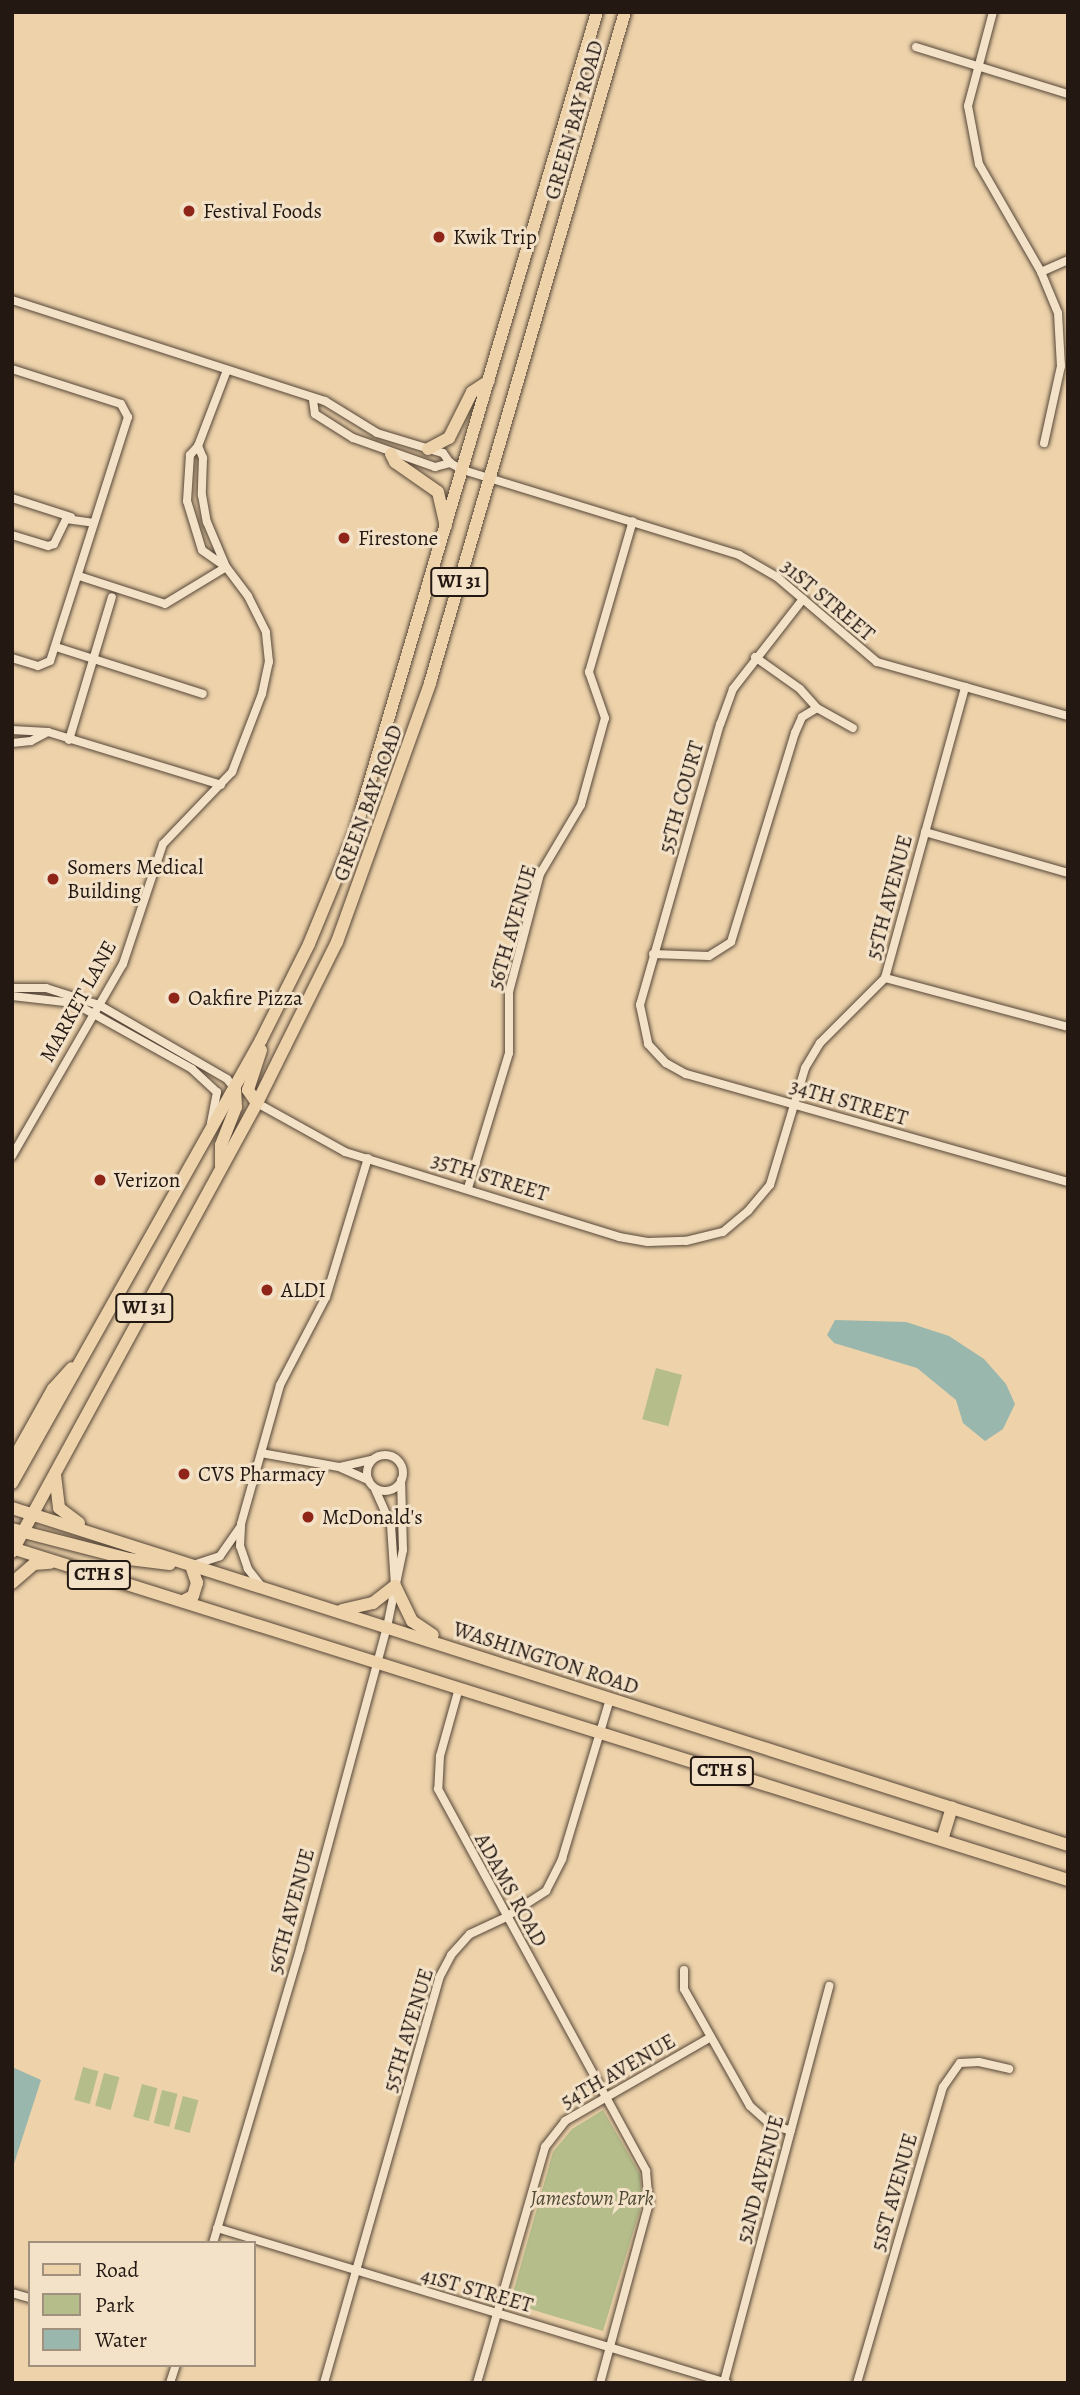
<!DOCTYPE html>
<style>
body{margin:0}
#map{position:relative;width:1080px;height:2395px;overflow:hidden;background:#edd2aa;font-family:Alegreya,serif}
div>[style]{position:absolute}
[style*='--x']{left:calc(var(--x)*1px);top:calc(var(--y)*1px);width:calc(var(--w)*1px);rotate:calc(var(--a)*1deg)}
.green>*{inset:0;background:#b5bd8b;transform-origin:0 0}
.water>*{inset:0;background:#99b7ad}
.roads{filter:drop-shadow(0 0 2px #564638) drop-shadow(0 0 2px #564638)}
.minor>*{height:8px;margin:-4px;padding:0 4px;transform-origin:4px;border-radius:4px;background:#f3e2c8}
.minor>.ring{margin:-4px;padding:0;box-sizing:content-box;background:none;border:8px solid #f3e2c8;border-radius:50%}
.primary>*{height:12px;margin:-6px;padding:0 6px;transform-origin:6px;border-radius:6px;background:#edd2aa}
.dots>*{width:19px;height:19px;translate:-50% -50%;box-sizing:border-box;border:4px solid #f3e2c8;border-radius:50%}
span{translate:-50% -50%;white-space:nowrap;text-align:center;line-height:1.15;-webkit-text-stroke:6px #f3e2c8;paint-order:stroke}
.shield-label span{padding:2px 5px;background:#f3e2c8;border:2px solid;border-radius:5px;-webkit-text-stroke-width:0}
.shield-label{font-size:19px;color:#231812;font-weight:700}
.street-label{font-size:21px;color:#231812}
.poi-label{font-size:21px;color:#231812}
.left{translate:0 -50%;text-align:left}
.park-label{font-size:21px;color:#4f4a36;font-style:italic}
.frame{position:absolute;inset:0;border:14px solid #231812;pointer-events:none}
.legend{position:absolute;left:28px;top:2241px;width:228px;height:126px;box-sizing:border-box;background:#f3e2c8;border:2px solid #a0917f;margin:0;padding:9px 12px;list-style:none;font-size:21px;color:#231812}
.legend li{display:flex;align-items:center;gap:14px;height:35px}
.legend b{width:35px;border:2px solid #a0917f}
</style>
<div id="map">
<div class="green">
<div style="left:656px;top:1368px;width:27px;height:53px;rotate:15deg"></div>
<div style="left:83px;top:2067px;width:16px;height:34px;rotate:15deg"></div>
<div style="left:104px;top:2073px;width:16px;height:34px;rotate:15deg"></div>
<div style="left:142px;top:2084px;width:16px;height:34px;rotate:15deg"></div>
<div style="left:162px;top:2090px;width:16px;height:34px;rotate:14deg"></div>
<div style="left:183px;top:2096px;width:16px;height:34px;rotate:15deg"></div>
<div style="clip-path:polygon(603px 2110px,640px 2174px,642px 2203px,603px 2331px,510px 2303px,553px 2152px,572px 2129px)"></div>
</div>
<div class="water">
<div style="clip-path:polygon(835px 1320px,906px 1322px,949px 1336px,984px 1359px,1006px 1384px,1015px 1404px,1003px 1429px,985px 1441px,963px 1423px,956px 1400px,917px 1368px,834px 1343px,827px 1335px)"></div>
<div style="clip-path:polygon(12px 2067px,41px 2080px,12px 2170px)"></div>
</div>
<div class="roads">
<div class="minor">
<div style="--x:993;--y:12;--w:97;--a:104.9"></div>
<div style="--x:968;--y:106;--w:59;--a:79.3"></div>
<div style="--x:979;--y:164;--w:125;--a:60.1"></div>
<div style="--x:1041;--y:272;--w:44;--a:67.5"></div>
<div style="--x:1058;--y:313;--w:53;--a:86.8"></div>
<div style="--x:1061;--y:366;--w:79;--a:102.4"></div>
<div style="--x:916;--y:47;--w:159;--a:17.2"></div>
<div style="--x:1041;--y:272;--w:30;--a:-24"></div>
<div style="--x:12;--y:300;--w:329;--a:17.9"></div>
<div style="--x:325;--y:401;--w:61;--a:31.6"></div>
<div style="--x:377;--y:433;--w:69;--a:16.9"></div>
<div style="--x:443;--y:453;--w:12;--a:55"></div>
<div style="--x:450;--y:463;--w:15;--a:28"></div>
<div style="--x:463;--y:470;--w:289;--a:17.1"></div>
<div style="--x:739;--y:555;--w:44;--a:30.1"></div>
<div style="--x:777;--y:577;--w:131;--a:40.4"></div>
<div style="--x:877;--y:662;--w:198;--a:15.8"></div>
<div style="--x:12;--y:369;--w:114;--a:17.8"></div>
<div style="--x:121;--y:404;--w:15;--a:62"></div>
<div style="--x:128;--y:417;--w:256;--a:107.7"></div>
<div style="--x:50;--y:661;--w:13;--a:157"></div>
<div style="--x:38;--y:666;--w:27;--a:-163"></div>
<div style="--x:313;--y:400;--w:14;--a:82"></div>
<div style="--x:315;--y:414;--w:45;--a:32.3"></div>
<div style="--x:353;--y:438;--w:87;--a:19.5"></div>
<div style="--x:435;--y:467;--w:16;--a:-15"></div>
<div style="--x:198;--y:446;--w:13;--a:67"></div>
<div style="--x:203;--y:458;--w:37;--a:92"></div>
<div style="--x:202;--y:495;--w:27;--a:80"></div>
<div style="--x:207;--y:522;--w:49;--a:67.1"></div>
<div style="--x:12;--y:498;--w:62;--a:17.9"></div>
<div style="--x:12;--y:535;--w:38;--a:17"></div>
<div style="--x:48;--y:546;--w:6;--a:-18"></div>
<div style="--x:54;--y:544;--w:28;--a:-64"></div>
<div style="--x:66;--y:519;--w:28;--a:8"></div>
<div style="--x:79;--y:576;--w:90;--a:18"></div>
<div style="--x:165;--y:604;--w:71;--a:-31.2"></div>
<div style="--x:803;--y:599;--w:114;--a:127.9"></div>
<div style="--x:733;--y:689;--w:37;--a:110"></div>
<div style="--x:720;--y:724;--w:292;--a:105.9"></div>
<div style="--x:640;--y:1005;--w:40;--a:78"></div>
<div style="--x:648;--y:1044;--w:26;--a:47"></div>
<div style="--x:666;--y:1063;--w:23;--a:29"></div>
<div style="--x:686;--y:1074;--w:397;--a:15.8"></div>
<div style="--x:56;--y:647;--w:154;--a:17.7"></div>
<div style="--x:755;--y:657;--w:55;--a:35.4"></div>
<div style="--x:800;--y:689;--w:25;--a:48"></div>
<div style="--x:817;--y:708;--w:41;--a:29.1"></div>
<div style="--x:12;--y:730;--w:36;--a:3"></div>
<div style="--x:48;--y:732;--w:181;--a:17"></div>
<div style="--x:69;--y:740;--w:149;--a:-73.3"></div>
<div style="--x:12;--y:743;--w:19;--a:-6"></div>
<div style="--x:31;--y:741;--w:19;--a:-28"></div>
<div style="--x:925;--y:832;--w:149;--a:16"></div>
<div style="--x:653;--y:954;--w:56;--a:2"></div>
<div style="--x:709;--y:956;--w:26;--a:-32"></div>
<div style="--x:731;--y:942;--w:219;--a:-73"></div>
<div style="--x:795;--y:733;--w:17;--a:-66"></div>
<div style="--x:802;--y:717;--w:17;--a:-31"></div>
<div style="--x:885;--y:978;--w:189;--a:15"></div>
<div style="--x:12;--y:988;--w:34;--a:0"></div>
<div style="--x:46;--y:988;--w:56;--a:17.8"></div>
<div style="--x:99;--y:1005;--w:148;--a:30"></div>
<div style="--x:227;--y:1079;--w:13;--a:51"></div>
<div style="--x:12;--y:996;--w:62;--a:6.4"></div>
<div style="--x:74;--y:1003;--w:135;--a:29.2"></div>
<div style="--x:192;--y:1069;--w:34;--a:43"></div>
<div style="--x:217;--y:1092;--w:32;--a:101"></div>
<div style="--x:257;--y:1103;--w:101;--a:29.1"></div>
<div style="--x:345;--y:1152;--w:287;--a:17.2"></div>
<div style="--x:619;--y:1237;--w:29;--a:10"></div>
<div style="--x:648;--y:1242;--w:38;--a:-2"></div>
<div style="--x:686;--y:1241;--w:38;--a:-14"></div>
<div style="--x:723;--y:1232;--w:33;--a:-40"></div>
<div style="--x:748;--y:1211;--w:34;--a:-50"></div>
<div style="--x:770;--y:1185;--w:122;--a:-73.3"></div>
<div style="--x:805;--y:1068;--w:29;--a:-59"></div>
<div style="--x:820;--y:1043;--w:92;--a:-45"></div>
<div style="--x:885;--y:978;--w:302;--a:-74.6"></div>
<div style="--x:12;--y:1156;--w:222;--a:-60"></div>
<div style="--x:123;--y:964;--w:126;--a:-71.6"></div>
<div style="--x:163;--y:844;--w:100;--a:-46.2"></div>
<div style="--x:232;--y:772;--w:84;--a:-69"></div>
<div style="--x:262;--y:694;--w:33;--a:-78"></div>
<div style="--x:269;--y:662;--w:30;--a:-96"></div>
<div style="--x:266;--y:632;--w:40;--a:-116.6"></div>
<div style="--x:248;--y:596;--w:36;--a:-127"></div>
<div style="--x:226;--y:567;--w:29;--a:-145"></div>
<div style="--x:202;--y:550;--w:51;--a:-107"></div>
<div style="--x:187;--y:501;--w:46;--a:-86.3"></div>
<div style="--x:190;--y:455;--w:12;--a:-48"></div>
<div style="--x:198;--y:446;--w:81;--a:-69.1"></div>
<div style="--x:468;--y:1188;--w:141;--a:-73.1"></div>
<div style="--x:509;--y:1053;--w:61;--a:-90"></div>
<div style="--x:509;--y:992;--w:122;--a:-75.3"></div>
<div style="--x:540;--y:874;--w:80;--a:-59.3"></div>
<div style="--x:581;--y:805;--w:90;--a:-74.6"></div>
<div style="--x:605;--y:718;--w:49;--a:-109.2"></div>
<div style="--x:589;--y:672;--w:157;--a:-73.8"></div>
<div style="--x:261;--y:1453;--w:79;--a:10.2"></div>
<div style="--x:339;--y:1467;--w:32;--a:24"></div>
<div class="ring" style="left:367px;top:1455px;width:28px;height:28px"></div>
<div style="--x:340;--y:1467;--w:32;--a:-13"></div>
<div style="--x:375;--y:1489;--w:39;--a:66"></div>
<div style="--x:391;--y:1525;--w:61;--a:86.2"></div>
<div style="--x:193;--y:1565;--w:28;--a:-18"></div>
<div style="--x:220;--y:1556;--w:35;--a:-55"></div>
<div style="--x:262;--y:1587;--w:23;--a:-128"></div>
<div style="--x:248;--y:1569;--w:24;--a:-109"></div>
<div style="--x:240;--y:1546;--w:22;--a:-87"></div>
<div style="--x:241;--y:1524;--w:144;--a:-74.3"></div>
<div style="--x:280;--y:1385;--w:99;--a:-62.4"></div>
<div style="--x:326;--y:1297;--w:145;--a:-73.2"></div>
<div style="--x:459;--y:1688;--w:71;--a:105.6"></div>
<div style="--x:440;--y:1756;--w:33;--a:93"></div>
<div style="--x:438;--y:1789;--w:435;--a:61.4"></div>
<div style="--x:646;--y:2171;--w:32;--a:85"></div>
<div style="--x:649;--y:2203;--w:187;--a:105.2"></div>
<div style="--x:684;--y:1970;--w:19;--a:90"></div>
<div style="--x:684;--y:1989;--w:134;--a:60.6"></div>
<div style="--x:750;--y:2106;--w:25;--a:42"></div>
<div style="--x:769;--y:2123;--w:23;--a:20"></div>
<div style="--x:217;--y:2228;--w:533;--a:16.91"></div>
<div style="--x:213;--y:2243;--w:307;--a:-73.5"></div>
<div style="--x:300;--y:1949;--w:334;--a:-74.9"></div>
<div style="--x:387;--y:1627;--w:79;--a:-78.3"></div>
<div style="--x:403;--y:1550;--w:70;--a:-91.6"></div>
<div style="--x:12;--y:2293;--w:19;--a:16"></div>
<div style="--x:724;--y:2382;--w:410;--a:-75.1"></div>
<div style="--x:170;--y:2383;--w:19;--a:-72"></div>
<div style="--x:324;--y:2383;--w:421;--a:-74.1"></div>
<div style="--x:439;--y:1978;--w:26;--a:-62"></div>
<div style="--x:451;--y:1955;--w:28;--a:-48"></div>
<div style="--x:470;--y:1934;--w:40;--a:-25"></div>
<div style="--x:506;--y:1917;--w:48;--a:-33"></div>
<div style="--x:546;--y:1891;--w:36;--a:-63"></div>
<div style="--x:562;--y:1859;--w:167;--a:-73.3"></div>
<div style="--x:477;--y:2383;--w:246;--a:-73.9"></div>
<div style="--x:545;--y:2147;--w:33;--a:-52"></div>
<div style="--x:565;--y:2121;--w:168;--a:-29.9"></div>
<div style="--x:857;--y:2383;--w:308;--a:-73.8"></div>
<div style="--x:943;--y:2087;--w:29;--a:-55"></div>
<div style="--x:960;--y:2063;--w:19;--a:-3"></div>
<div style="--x:979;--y:2062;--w:31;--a:13"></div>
</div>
<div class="primary">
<div style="--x:428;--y:449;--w:24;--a:-28"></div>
<div style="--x:449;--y:438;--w:51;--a:-63.4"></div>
<div style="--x:472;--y:392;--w:20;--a:-33"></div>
<div style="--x:391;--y:454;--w:9;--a:63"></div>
<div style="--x:395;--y:462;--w:52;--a:34.9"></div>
<div style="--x:438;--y:492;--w:35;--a:77"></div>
<div style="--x:257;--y:1103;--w:16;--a:-125"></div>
<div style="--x:248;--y:1090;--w:42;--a:-72"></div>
<div style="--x:221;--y:1166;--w:21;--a:-90"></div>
<div style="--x:221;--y:1145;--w:41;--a:-68.5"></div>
<div style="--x:236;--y:1107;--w:17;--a:-93"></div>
<div style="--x:12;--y:1462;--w:84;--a:-60.7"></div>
<div style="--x:53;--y:1389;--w:28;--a:-48"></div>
<div style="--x:55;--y:1475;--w:33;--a:83"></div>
<div style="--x:59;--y:1508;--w:25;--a:37"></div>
<div style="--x:12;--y:1483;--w:508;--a:-60.66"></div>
<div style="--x:261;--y:1040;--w:107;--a:-63.4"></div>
<div style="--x:309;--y:944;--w:118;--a:-67.6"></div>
<div style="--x:354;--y:835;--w:858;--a:-73.55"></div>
<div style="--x:12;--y:1508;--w:1108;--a:17.7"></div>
<div style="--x:12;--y:1529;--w:121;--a:14.4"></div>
<div style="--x:129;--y:1559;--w:41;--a:7"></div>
<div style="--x:12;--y:1548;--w:1107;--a:17.45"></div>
<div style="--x:12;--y:1552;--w:511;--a:-61.38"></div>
<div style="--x:257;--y:1103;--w:180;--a:-63.6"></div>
<div style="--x:337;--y:942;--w:275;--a:-70.2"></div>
<div style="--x:430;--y:683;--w:699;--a:-73.8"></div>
<div style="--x:12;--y:1583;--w:29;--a:-41"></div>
<div style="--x:34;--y:1564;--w:16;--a:-4"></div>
<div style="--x:183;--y:1601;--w:11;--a:-27"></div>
<div style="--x:193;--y:1596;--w:14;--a:-73"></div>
<div style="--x:197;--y:1583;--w:18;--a:-109"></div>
<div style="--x:342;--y:1610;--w:32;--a:-13"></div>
<div style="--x:373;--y:1603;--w:28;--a:-38"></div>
<div style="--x:395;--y:1586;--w:39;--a:64"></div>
<div style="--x:412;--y:1621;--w:25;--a:34"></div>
<div style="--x:942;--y:1840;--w:34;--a:-73"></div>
</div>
</div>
<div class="dots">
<div style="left:189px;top:211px;background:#8f2418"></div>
<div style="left:439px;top:237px;background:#8f2418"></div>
<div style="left:344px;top:538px;background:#8f2418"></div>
<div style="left:53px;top:879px;background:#8f2418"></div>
<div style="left:174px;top:998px;background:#8f2418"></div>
<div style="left:100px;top:1180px;background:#8f2418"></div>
<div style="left:267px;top:1290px;background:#8f2418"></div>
<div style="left:184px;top:1474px;background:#8f2418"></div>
<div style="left:308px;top:1517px;background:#8f2418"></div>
</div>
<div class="shield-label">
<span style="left:459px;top:582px">WI 31</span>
<span style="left:144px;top:1308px">WI 31</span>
<span style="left:99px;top:1575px">CTH S</span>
<span style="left:722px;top:1771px">CTH S</span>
</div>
<div class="street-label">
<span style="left:574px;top:120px;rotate:-74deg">GREEN BAY ROAD</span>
<span style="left:828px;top:600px;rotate:40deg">31ST STREET</span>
<span style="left:681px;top:797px;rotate:-74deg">55TH COURT</span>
<span style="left:368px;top:803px;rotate:-70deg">GREEN BAY ROAD</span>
<span style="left:889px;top:897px;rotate:-75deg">55TH AVENUE</span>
<span style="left:512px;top:927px;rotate:-74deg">56TH AVENUE</span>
<span style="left:78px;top:1001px;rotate:-61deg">MARKET LANE</span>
<span style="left:849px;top:1102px;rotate:16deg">34TH STREET</span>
<span style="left:490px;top:1177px;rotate:17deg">35TH STREET</span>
<span style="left:546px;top:1658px;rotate:18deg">WASHINGTON ROAD</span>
<span style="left:511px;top:1890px;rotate:61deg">ADAMS ROAD</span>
<span style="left:291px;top:1911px;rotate:-75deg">56TH AVENUE</span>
<span style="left:408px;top:2030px;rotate:-73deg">55TH AVENUE</span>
<span style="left:618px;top:2071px;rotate:-30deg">54TH AVENUE</span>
<span style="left:760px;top:2179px;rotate:-75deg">52ND AVENUE</span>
<span style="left:894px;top:2192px;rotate:-74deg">51ST AVENUE</span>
<span style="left:477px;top:2290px;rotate:16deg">41ST STREET</span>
</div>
<div class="poi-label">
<span class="left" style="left:203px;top:211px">Festival Foods</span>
<span class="left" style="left:453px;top:237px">Kwik Trip</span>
<span class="left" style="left:358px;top:538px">Firestone</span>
<span class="left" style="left:67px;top:879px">Somers Medical<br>Building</span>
<span class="left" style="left:188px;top:998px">Oakfire Pizza</span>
<span class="left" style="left:114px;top:1180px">Verizon</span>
<span class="left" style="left:281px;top:1290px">ALDI</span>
<span class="left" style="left:198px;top:1474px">CVS Pharmacy</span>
<span class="left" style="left:322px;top:1517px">McDonald's</span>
</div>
<div class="park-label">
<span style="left:592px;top:2198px">Jamestown Park</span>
</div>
<div class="frame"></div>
<ul class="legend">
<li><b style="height:9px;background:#edd2aa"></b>Road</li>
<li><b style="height:19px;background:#b5bd8b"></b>Park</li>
<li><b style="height:19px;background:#99b7ad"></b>Water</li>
</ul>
</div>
